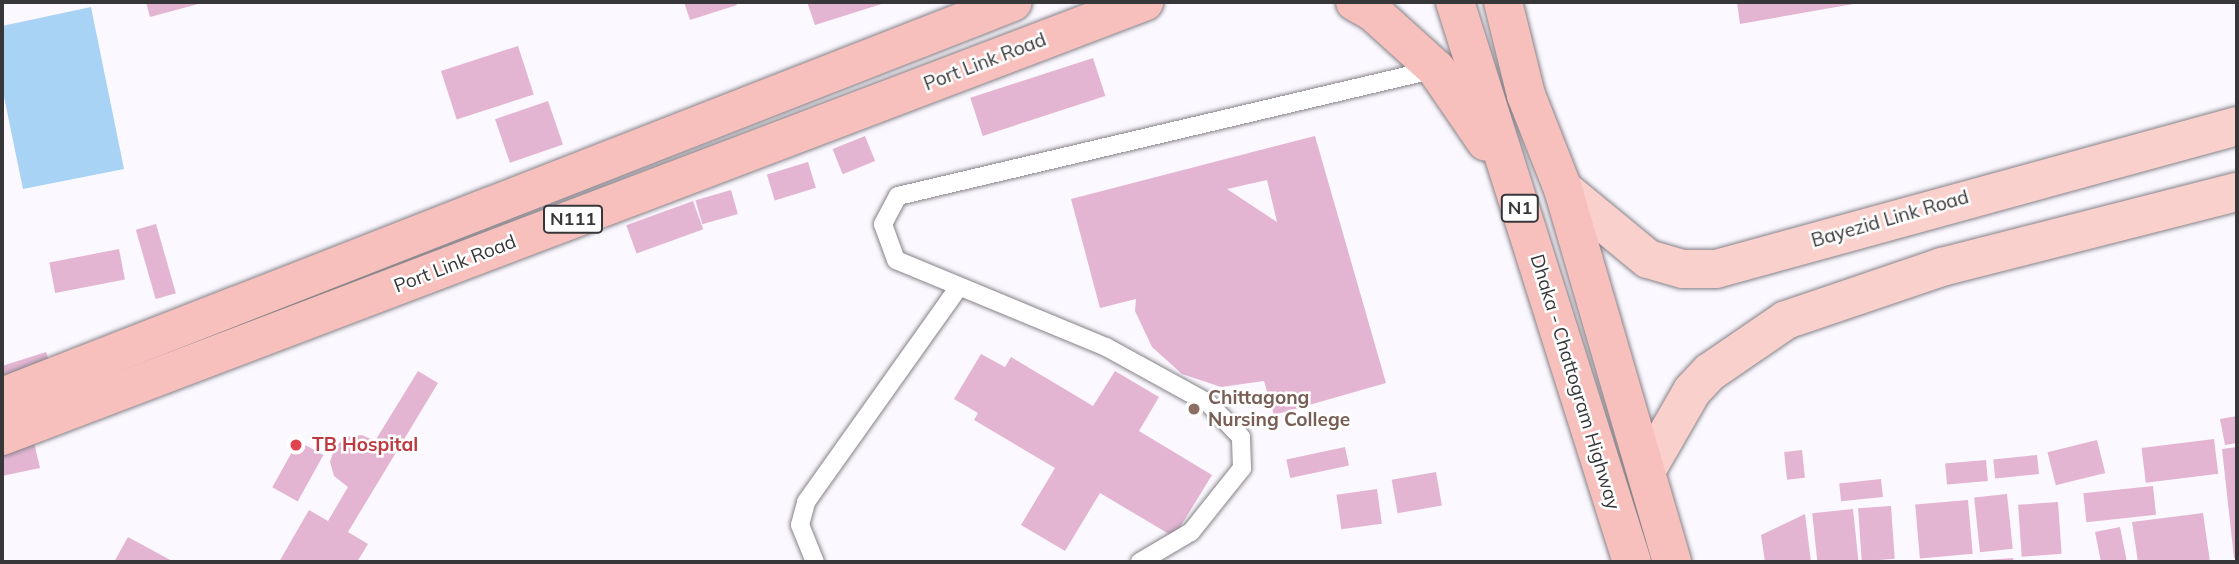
<!DOCTYPE html>
<style>
body{margin:0}
#map{position:relative;width:2239px;height:564px;overflow:hidden;background:#fcf8ff;font-family:Mulish,sans-serif}
div>[style]{position:absolute}
[style*='--x']{left:calc(var(--x)*1px);top:calc(var(--y)*1px);width:calc(var(--w)*1px);rotate:calc(var(--a)*1deg)}
.water>*{inset:0;background:#a8d3f5}
.building>*{inset:0;background:#e3b5d2;transform-origin:0 0}
.roads{filter:drop-shadow(0 0 2px #858288) drop-shadow(0 0 2px #858288)}
.service>*{height:18px;margin:-9px;padding:0 9px;transform-origin:9px;border-radius:9px;background:#fff}
.primary>*{height:38px;margin:-19px;padding:0 19px;transform-origin:19px;border-radius:19px;background:#fad0cd}
.trunk>*{height:38px;margin:-19px;padding:0 19px;transform-origin:19px;border-radius:19px;background:#f8c0bc}
.dots>*{width:19px;height:19px;translate:-50% -50%;box-sizing:border-box;border:4px solid #fff;border-radius:50%}
span{translate:-50% -50%;white-space:nowrap;text-align:center;line-height:1.15;-webkit-text-stroke:5px #fff;paint-order:stroke}
.shield-label span{padding:2px 5px;background:#fff;border:2px solid;border-radius:5px;-webkit-text-stroke-width:0}
.shield-label{font-size:18px;color:#373638;font-weight:700}
.street-label{font-size:19px;color:#373638}
.education-label{font-size:19px;color:#785e54;font-weight:700}
.left{translate:0 -50%;text-align:left}
.health-label{font-size:19px;color:#be3a42;font-weight:700}
.frame{position:absolute;inset:0;border:4px solid #373638;pointer-events:none}
</style>
<div id="map">
<div class="water">
<div style="clip-path:polygon(91px 7px,124px 169px,23px 189px,2px 87px,2px 26px)"></div>
</div>
<div class="building">
<div style="clip-path:polygon(146px 2px,201px 2px,202px 3px,150px 17px)"></div>
<div style="clip-path:polygon(684px 2px,735px 2px,737px 5px,690px 20px)"></div>
<div style="clip-path:polygon(807px 2px,888px 2px,815px 25px)"></div>
<div style="clip-path:polygon(1737px 2px,1859px 2px,1859px 3px,1740px 24px)"></div>
<div style="left:518px;top:46px;width:51px;height:81px;rotate:72deg"></div>
<div style="left:1093px;top:58px;width:40px;height:129px;rotate:72deg"></div>
<div style="left:548px;top:101px;width:46px;height:56px;rotate:71deg"></div>
<div style="left:865px;top:136px;width:27px;height:35px;rotate:68deg"></div>
<div style="clip-path:polygon(evenodd,1315px 136px,1386px 383px,1274px 415px,1264px 381px,1221px 387px,1182px 374px,1152px 347px,1135px 311px,1136px 299px,1100px 308px,1071px 199px,1315px 136px,1267px 180px,1277px 222px,1227px 189px,1267px 180px)"></div>
<div style="left:808px;top:162px;width:27px;height:43px;rotate:73deg"></div>
<div style="left:731px;top:190px;width:25px;height:37px;rotate:74deg"></div>
<div style="left:693px;top:201px;width:30px;height:71px;rotate:70deg"></div>
<div style="left:156px;top:224px;width:72px;height:21px;rotate:74deg"></div>
<div style="left:119px;top:249px;width:31px;height:71px;rotate:79deg"></div>
<div style="clip-path:polygon(46px 352px,53px 373px,2px 384px,2px 366px)"></div>
<div style="clip-path:polygon(981px 354px,1005px 367px,1011px 357px,1093px 406px,1115px 371px,1159px 397px,1139px 431px,1212px 475px,1174px 537px,1100px 493px,1065px 551px,1021px 525px,1055px 468px,974px 420px,978px 413px,954px 399px)"></div>
<div style="clip-path:polygon(418px 371px,438px 383px,348px 532px,368px 544px,357px 562px,279px 562px,309px 510px,328px 521px,348px 487px,334px 476px,330px 462px,335px 447px,346px 437px,362px 435px,375px 441px)"></div>
<div style="clip-path:polygon(2237px 416px,2237px 443px,2225px 445px,2220px 419px)"></div>
<div style="clip-path:polygon(33px 438px,40px 468px,2px 476px,2px 445px)"></div>
<div style="left:2214px;top:439px;width:35px;height:73px;rotate:83deg"></div>
<div style="left:2097px;top:440px;width:34px;height:51px;rotate:76deg"></div>
<div style="left:298px;top:441px;width:29px;height:53px;rotate:29deg"></div>
<div style="left:1345px;top:447px;width:19px;height:60px;rotate:78deg"></div>
<div style="clip-path:polygon(2237px 447px,2237px 558px,2234px 558px,2222px 449px)"></div>
<div style="left:1802px;top:450px;width:28px;height:18px;rotate:84deg"></div>
<div style="left:2037px;top:455px;width:19px;height:44px;rotate:84deg"></div>
<div style="left:1986px;top:460px;width:21px;height:41px;rotate:85deg"></div>
<div style="left:1436px;top:472px;width:34px;height:45px;rotate:80deg"></div>
<div style="left:1881px;top:479px;width:18px;height:42px;rotate:84deg"></div>
<div style="left:2153px;top:486px;width:29px;height:70px;rotate:84deg"></div>
<div style="left:1377px;top:489px;width:35px;height:41px;rotate:82deg"></div>
<div style="left:2007px;top:494px;width:55px;height:33px;rotate:84deg"></div>
<div style="left:1968px;top:500px;width:54px;height:53px;rotate:85deg"></div>
<div style="left:2058px;top:502px;width:52px;height:40px;rotate:86deg"></div>
<div style="left:1891px;top:506px;width:53px;height:33px;rotate:86deg"></div>
<div style="left:1853px;top:509px;width:53px;height:41px;rotate:84deg"></div>
<div style="clip-path:polygon(2203px 513px,2210px 562px,2138px 562px,2132px 522px)"></div>
<div style="clip-path:polygon(1805px 514px,1811px 562px,1765px 562px,1761px 535px)"></div>
<div style="clip-path:polygon(2120px 527px,2127px 562px,2101px 562px,2095px 532px)"></div>
<div style="clip-path:polygon(128px 537px,174px 562px,114px 562px)"></div>
<div style="clip-path:polygon(2013px 558px,2014px 562px,1986px 562px,1986px 560px)"></div>
</div>
<div class="roads">
<div class="service">
<div style="--x:815;--y:562;--w:40;--a:-112"></div>
<div style="--x:800;--y:525;--w:24;--a:-75"></div>
<div style="--x:806;--y:502;--w:262;--a:-54.6"></div>
<div style="--x:1140;--y:562;--w:59;--a:-30.5"></div>
<div style="--x:1191;--y:532;--w:82;--a:-51.4"></div>
<div style="--x:1242;--y:468;--w:31;--a:-92"></div>
<div style="--x:1241;--y:437;--w:47;--a:-134.1"></div>
<div style="--x:1208;--y:403;--w:116;--a:-151.2"></div>
<div style="--x:1106;--y:347;--w:227;--a:-157.5"></div>
<div style="--x:896;--y:260;--w:38;--a:-110"></div>
<div style="--x:883;--y:224;--w:32;--a:-62"></div>
<div style="--x:898;--y:196;--w:553;--a:-13.28"></div>
</div>
<div class="primary">
<div style="--x:1563;--y:189;--w:110;--a:39.5"></div>
<div style="--x:1648;--y:259;--w:36;--a:16"></div>
<div style="--x:1683;--y:269;--w:33;--a:0"></div>
<div style="--x:1716;--y:269;--w:540;--a:-15.35"></div>
<div style="--x:1646;--y:471;--w:92;--a:-60.1"></div>
<div style="--x:1692;--y:391;--w:26;--a:-47"></div>
<div style="--x:1710;--y:372;--w:92;--a:-34.4"></div>
<div style="--x:1786;--y:320;--w:165;--a:-18.8"></div>
<div style="--x:1942;--y:267;--w:304;--a:-14.3"></div>
</div>
<div class="trunk">
<div style="--x:1355;--y:2;--w:21;--a:29"></div>
<div style="--x:1373;--y:12;--w:85;--a:42.1"></div>
<div style="--x:1436;--y:69;--w:88;--a:55.6"></div>
<div style="--x:1455;--y:2;--w:587;--a:72.46"></div>
<div style="--x:1503;--y:2;--w:96;--a:76.1"></div>
<div style="--x:1526;--y:95;--w:101;--a:68.5"></div>
<div style="--x:1563;--y:189;--w:389;--a:73.7"></div>
<div style="--x:2;--y:397;--w:1085;--a:-21.34"></div>
<div style="--x:2;--y:436;--w:1222;--a:-20.81"></div>
</div>
</div>
<div class="dots">
<div style="left:1194px;top:409px;background:#8d6e63"></div>
<div style="left:296px;top:445px;background:#e0444e"></div>
</div>
<div class="shield-label">
<span style="left:1520px;top:208px">N1</span>
<span style="left:573px;top:219px">N111</span>
</div>
<div class="street-label">
<span style="left:985px;top:62px;rotate:-21deg">Port Link Road</span>
<span style="left:1890px;top:219px;rotate:-16deg">Bayezid Link Road</span>
<span style="left:455px;top:264px;rotate:-21deg">Port Link Road</span>
<span style="left:1575px;top:382px;rotate:73deg">Dhaka - Chattogram Highway</span>
</div>
<div class="education-label">
<span class="left" style="left:1208px;top:409px">Chittagong<br>Nursing College</span>
</div>
<div class="health-label">
<span class="left" style="left:312px;top:445px">TB Hospital</span>
</div>
<div class="frame"></div>
</div>
